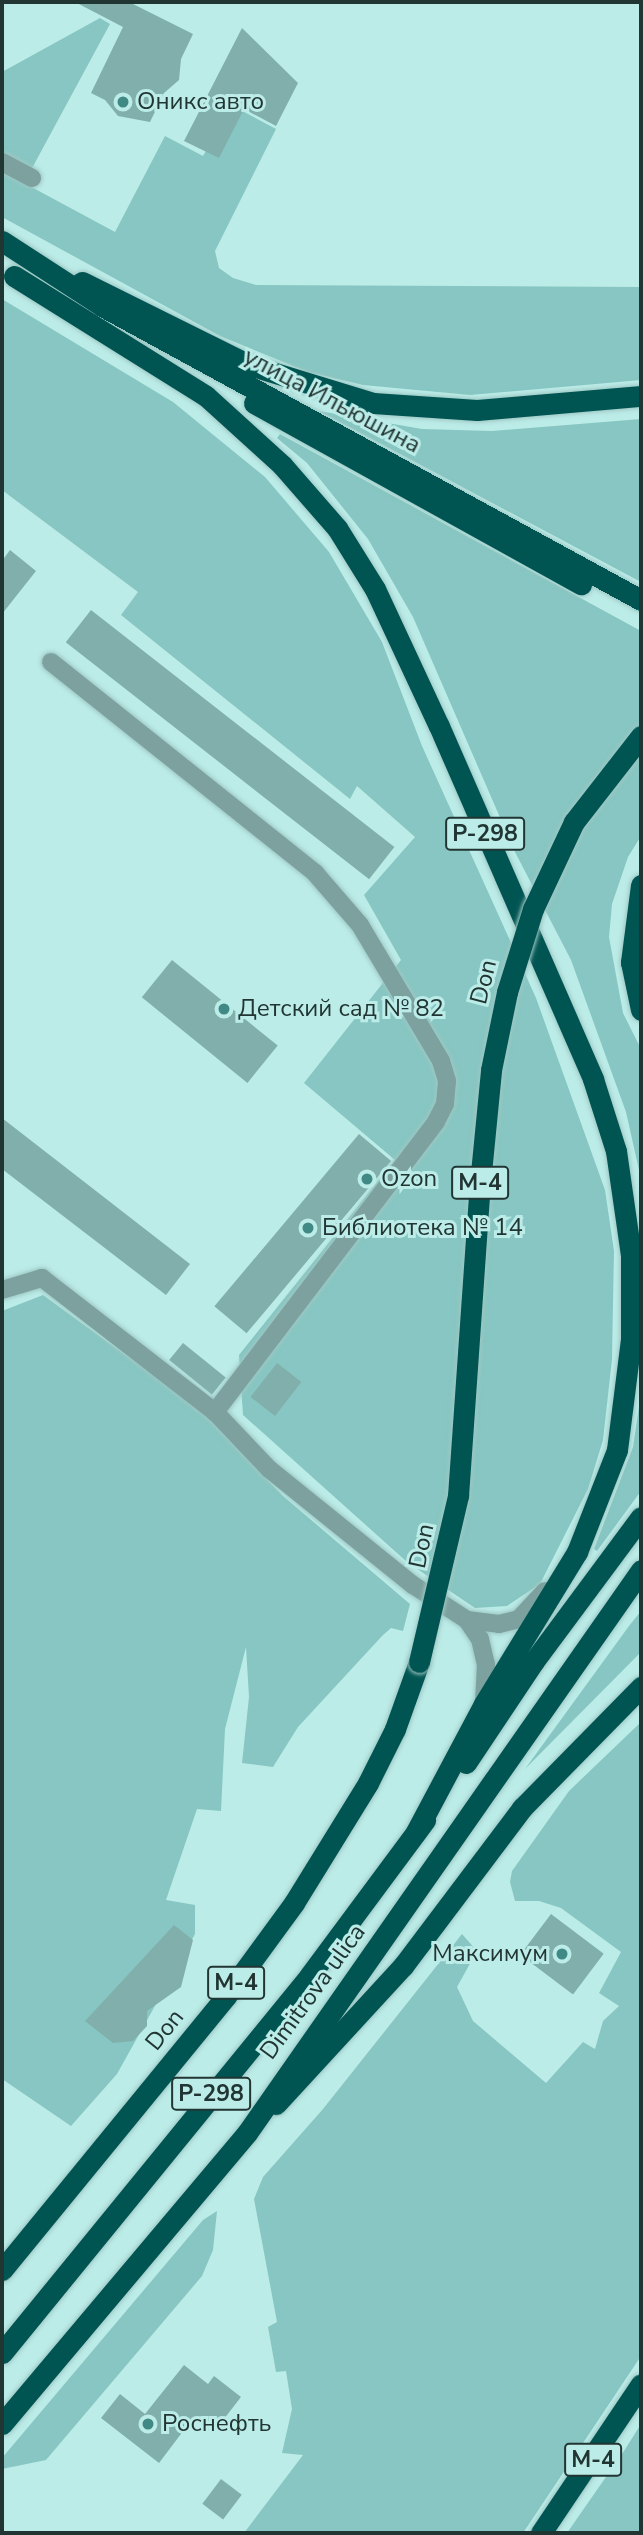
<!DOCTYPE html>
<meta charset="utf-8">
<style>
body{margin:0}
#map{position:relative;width:643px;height:2535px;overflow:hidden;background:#bcece8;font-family:"Nunito Sans",sans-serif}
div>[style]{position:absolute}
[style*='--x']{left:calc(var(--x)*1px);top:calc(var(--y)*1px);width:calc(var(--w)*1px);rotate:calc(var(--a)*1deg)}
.green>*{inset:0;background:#87c6c2}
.building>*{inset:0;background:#81afac;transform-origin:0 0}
.roads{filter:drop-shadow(0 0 2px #9dc7c4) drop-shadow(0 0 2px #9dc7c4)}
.minor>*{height:18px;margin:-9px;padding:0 9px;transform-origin:9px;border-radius:9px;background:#7da19e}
.highway>*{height:21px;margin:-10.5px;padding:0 10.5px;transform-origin:10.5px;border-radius:10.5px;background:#005552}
.bridges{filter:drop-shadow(0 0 2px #9dc7c4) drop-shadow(0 0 2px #9dc7c4)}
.highway-bridge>*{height:21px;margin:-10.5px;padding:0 10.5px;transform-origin:10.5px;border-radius:10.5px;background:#005552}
.dots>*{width:19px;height:19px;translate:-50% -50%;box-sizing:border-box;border:4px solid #bcece8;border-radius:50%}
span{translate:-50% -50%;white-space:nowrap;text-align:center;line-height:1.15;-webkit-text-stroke:6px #bcece8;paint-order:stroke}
.shield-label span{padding:2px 5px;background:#bcece8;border:2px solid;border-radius:5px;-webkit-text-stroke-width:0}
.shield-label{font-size:23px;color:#213533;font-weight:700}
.poi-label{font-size:24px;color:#213533}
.left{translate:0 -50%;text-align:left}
.right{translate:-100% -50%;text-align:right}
.street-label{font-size:24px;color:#213533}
.frame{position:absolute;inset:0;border:4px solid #213533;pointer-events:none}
</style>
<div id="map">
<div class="green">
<div style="clip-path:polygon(100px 18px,110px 24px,24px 183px,115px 232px,165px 136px,203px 156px,231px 105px,276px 129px,215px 251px,219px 268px,233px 278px,256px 285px,641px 287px,641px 380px,470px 395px,363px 385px,308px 372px,220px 336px,2px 217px,2px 72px)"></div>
<div style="clip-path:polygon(2px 299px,173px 402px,265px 477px,329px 552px,382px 642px,422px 746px,536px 998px,605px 1190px,614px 1251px,612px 1359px,603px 1440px,588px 1489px,540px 1584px,507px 1606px,475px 1608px,407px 1562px,243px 1415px,239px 1355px,395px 1160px,304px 1083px,401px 960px,364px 895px,415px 837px,357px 786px,350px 799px,121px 615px,138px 592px,2px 490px)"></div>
<div style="clip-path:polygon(319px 411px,422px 429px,492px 431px,641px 419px,641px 582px)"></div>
<div style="clip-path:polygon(280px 434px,641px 631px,641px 836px,628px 857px,612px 904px,609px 937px,623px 1013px,641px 1049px,641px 1179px,626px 1112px,571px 960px,515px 852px,413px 617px,368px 539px,307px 463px,277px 438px)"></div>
<div style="clip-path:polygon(43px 1295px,197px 1407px,283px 1496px,410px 1604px,403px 1631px,391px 1628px,382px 1636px,298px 1727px,273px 1767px,242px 1763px,249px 1697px,246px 1647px,225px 1729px,221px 1811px,197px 1809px,166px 1900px,195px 1905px,195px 1934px,117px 2074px,71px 2126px,2px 2079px,2px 1311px)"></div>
<div style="clip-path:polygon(641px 1393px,641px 1491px,597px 1551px,594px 1549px,633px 1447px)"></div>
<div style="clip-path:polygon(641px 1611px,641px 1652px,525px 1769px,629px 1626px)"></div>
<div style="clip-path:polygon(641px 1722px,641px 2356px,523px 2533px,244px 2533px,303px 2455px,282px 2453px,292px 2409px,286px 2371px,276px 2372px,268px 2327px,277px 2322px,254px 2199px,263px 2177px,323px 2109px,462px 1934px,477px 1951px,457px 1987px,473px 2021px,546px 2083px,583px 2042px,595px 2049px,603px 2021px,619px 2006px,599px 1993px,621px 1952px,561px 1908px,539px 1901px,515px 1901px,510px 1882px,512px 1871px,569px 1791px)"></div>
<div style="clip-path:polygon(217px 2211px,213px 2250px,202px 2276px,46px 2460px,2px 2469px,2px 2458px,203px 2220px)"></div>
<div style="clip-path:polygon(641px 2424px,641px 2533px,567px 2533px,624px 2451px)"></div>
</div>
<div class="building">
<div style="clip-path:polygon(75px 2px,129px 2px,193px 34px,181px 59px,179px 80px,164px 93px,150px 122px,118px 116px,105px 100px,91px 93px,123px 27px)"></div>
<div style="clip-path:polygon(242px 28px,298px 83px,276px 126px,244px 109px,219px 158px,184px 141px)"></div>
<div style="clip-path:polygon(10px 550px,36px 571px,2px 614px,2px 561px)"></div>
<div style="left:91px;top:610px;width:385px;height:41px;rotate:38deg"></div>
<div style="left:172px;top:960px;width:136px;height:48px;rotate:39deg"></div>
<div style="clip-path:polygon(2px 1118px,190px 1264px,166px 1295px,2px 1169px)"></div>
<div style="left:359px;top:1134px;width:42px;height:225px;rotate:40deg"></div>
<div style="left:183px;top:1343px;width:55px;height:22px;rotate:39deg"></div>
<div style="left:277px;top:1363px;width:31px;height:43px;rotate:38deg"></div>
<div style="left:551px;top:1914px;width:66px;height:51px;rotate:37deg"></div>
<div style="clip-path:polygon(174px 1925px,193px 1940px,181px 1987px,147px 2011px,147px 2026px,133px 2041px,113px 2043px,85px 2021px)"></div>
<div style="clip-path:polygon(184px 2365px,208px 2384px,214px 2376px,241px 2397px,213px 2433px,193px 2418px,159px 2463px,101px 2418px,120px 2394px,145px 2414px)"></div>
<div style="left:221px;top:2479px;width:26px;height:31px;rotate:37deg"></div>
</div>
<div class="roads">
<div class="minor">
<div style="--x:2;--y:162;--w:34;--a:28"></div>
<div style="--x:51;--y:662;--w:338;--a:38.6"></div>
<div style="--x:315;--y:873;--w:69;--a:49.1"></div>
<div style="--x:360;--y:925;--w:158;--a:59.2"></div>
<div style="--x:441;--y:1061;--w:21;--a:73"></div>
<div style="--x:447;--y:1081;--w:23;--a:95"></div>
<div style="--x:445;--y:1104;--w:20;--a:117"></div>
<div style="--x:436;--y:1122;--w:365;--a:127.3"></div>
<div style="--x:2;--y:1290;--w:42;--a:-16.7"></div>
<div style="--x:42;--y:1278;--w:219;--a:37.8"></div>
<div style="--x:215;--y:1412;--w:79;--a:46.5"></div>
<div style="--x:269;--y:1469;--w:185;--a:38.9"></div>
<div style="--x:413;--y:1585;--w:64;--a:32.9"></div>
<div style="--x:467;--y:1620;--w:23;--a:56"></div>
<div style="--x:480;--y:1639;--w:26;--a:77"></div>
<div style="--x:486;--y:1664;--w:40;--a:92.9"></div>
<div style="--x:467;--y:1620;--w:32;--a:7"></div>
<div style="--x:499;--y:1624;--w:21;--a:-14"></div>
<div style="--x:519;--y:1619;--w:38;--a:-47"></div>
</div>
<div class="highway">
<div style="--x:2;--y:241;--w:119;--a:33"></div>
<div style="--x:102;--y:306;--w:614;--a:28.61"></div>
<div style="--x:14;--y:276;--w:226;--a:32"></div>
<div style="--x:206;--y:396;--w:103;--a:42.2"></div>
<div style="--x:282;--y:465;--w:84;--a:48.9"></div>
<div style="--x:337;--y:528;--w:72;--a:58.1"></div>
<div style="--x:375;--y:589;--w:151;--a:65"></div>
<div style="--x:439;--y:726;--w:385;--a:66.4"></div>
<div style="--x:593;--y:1079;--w:76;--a:72.3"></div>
<div style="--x:616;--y:1151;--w:105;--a:81.8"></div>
<div style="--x:631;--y:1255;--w:84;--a:90"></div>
<div style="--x:631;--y:1339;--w:112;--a:97.2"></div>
<div style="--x:617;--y:1450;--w:110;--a:111.4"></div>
<div style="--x:577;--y:1552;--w:178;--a:121.5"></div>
<div style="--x:484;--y:1704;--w:145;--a:118"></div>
<div style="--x:82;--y:282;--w:186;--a:26.4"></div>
<div style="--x:249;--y:365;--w:130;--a:17"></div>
<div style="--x:373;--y:403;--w:104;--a:3.9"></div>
<div style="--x:477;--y:410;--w:165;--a:-4.9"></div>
<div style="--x:254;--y:403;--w:374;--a:29"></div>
<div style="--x:641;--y:885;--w:78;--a:97.4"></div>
<div style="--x:631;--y:962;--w:49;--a:78.2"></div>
<div style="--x:466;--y:1763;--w:123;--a:-56.3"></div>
<div style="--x:534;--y:1661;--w:179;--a:-53.4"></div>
<div style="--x:276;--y:2104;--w:188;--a:-47.4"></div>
<div style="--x:403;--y:1966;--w:198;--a:-53"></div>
<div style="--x:522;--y:1808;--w:170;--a:-45.5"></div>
<div style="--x:2;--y:2270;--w:354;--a:-50.7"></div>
<div style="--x:226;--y:1996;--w:115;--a:-53.8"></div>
<div style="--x:294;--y:1903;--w:141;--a:-58.3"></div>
<div style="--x:368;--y:1783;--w:60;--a:-63.4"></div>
<div style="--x:395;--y:1729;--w:71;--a:-70.3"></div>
<div style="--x:2;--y:2353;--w:488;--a:-50.8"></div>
<div style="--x:310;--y:1975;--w:193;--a:-53.4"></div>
<div style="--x:2;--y:2424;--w:380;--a:-49.9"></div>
<div style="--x:247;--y:2133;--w:687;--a:-55.01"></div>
<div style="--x:541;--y:2533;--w:179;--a:-56.1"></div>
</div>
</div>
<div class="bridges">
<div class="highway-bridge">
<div style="--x:419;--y:1662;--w:171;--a:-76.8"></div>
<div style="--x:458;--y:1496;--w:314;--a:-86"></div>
<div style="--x:480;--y:1183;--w:114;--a:-84.4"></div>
<div style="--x:491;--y:1070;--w:80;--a:-78.4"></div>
<div style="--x:507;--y:992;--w:87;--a:-72.6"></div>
<div style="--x:533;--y:909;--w:96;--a:-64.8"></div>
<div style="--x:574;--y:822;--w:109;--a:-52.1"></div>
</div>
</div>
<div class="dots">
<div style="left:123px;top:102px;background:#418985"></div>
<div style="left:224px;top:1009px;background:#418985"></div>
<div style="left:367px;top:1179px;background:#418985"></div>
<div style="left:308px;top:1228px;background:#418985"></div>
<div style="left:562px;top:1954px;background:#418985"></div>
<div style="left:148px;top:2424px;background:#418985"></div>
</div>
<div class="shield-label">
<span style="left:485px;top:834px">Р-298</span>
<span style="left:480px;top:1183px">М-4</span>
<span style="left:236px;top:1983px">М-4</span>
<span style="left:211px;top:2094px">Р-298</span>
<span style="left:593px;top:2460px">М-4</span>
</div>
<div class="poi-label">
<span class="left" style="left:137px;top:102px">Оникс авто</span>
<span class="left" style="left:238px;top:1009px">Детский сад № 82</span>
<span class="left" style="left:381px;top:1179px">Ozon</span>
<span class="left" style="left:322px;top:1228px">Библиотека № 14</span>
<span class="right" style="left:548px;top:1954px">Максимум</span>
<span class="left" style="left:162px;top:2424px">Роснефть</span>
</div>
<div class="street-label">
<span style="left:332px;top:401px;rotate:28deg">улица Ильюшина</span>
<span style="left:484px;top:982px;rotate:-76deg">Don</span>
<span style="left:422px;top:1546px;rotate:-78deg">Don</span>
<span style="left:313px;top:1992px;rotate:-54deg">Dimitrova ulica</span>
<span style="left:165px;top:2030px;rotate:-51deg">Don</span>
</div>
<div class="frame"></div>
</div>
